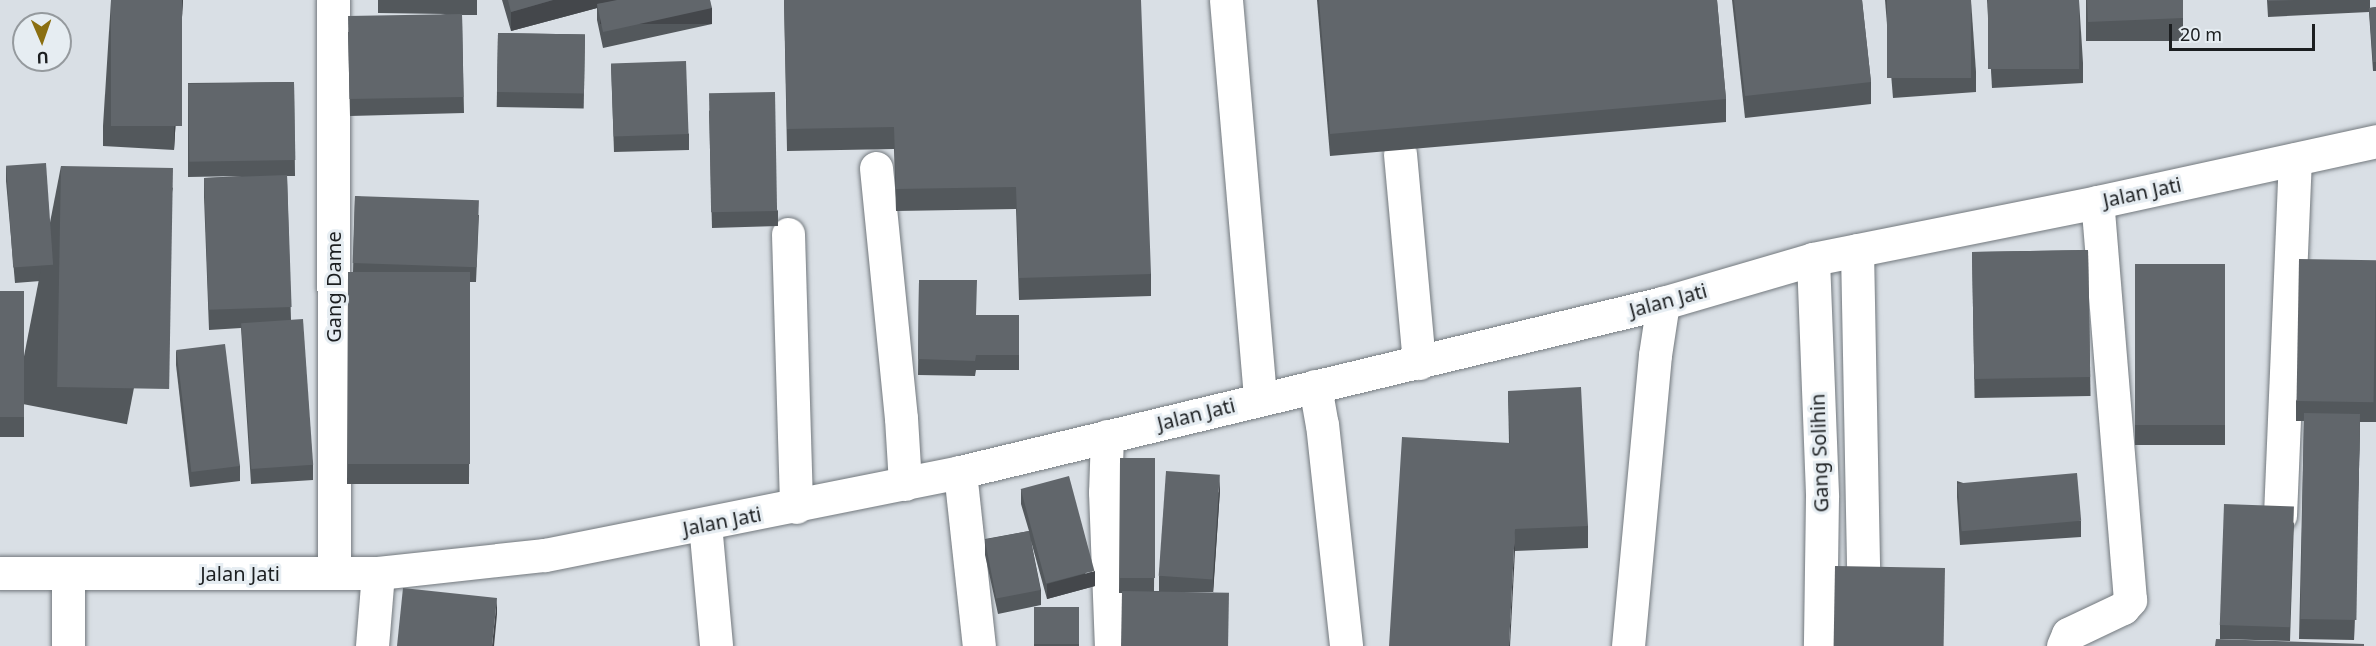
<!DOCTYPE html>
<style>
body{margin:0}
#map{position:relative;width:2376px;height:646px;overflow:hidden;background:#d9dfe5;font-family:"Noto Sans",sans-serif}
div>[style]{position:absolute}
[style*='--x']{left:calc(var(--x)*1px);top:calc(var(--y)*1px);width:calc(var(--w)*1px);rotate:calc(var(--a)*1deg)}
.roads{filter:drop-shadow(0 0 2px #73797e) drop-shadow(0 0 2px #73797e)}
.minor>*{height:33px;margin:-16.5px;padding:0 16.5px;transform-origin:16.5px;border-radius:16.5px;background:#fff}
.wall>*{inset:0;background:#53585c;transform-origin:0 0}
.shaded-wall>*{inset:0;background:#44474b;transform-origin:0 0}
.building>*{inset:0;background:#61666b;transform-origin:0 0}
span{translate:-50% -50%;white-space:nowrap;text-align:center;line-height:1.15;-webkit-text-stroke:6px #e6edf2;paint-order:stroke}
.street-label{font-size:20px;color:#1b1e20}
.north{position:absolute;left:12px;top:12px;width:60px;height:60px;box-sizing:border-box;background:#e6edf2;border:2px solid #959a9e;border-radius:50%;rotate:178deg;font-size:16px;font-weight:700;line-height:24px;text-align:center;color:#1b1e20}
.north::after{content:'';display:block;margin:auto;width:21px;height:27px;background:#8b6f11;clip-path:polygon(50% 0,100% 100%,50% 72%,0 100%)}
.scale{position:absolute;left:2169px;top:24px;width:146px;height:27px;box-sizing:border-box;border:3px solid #1b1e20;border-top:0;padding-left:8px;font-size:18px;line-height:21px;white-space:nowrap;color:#1b1e20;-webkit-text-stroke:4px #e6edf2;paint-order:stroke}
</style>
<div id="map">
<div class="roads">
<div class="minor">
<div style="--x:333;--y:0;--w:573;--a:89.9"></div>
<div style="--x:1226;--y:0;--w:399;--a:85.1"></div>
<div style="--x:1400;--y:154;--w:210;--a:84.8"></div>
<div style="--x:876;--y:168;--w:251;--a:84.3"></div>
<div style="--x:901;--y:418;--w:66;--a:86.5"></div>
<div style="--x:788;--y:234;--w:273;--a:88.3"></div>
<div style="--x:1857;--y:250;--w:325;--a:88.9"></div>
<div style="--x:1813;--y:259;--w:238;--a:87.8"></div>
<div style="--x:1822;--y:497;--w:149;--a:90.8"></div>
<div style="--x:1315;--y:386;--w:39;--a:80"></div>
<div style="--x:1322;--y:424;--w:223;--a:83.8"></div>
<div style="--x:1107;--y:436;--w:56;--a:92"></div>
<div style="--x:1105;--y:492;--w:154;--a:87.8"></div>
<div style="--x:960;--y:472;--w:175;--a:83.8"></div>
<div style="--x:2280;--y:515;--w:356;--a:-87.6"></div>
<div style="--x:705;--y:524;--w:122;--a:84.8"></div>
<div style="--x:0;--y:573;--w:378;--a:0"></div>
<div style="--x:378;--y:573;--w:168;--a:-6.2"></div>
<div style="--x:545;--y:555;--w:423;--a:-11.3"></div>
<div style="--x:960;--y:472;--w:723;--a:-13.52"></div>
<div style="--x:1663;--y:303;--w:156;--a:-16.3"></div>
<div style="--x:1813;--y:259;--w:290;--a:-11.3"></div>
<div style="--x:2097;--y:202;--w:286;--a:-12.3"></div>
<div style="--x:68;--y:573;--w:73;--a:90"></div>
<div style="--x:372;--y:646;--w:73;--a:-85.3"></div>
<div style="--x:1628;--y:646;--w:292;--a:-84.7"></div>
<div style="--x:1655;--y:355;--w:53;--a:-81.3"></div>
<div style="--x:2063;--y:646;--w:13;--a:-67"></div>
<div style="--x:2068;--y:634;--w:61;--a:-25.3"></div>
<div style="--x:2123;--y:608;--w:11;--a:-49"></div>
<div style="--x:2130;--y:600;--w:399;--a:-94.7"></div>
</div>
</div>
<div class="wall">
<div style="clip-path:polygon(111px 0,183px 0,174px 150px,103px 146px,103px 126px)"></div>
<div style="clip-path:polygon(378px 0,477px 0,477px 15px,462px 15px,464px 113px,350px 116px,348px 32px,446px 14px,378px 13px)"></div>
<div style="clip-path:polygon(502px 0,710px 0,712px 24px,603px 48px,597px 20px,597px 8px,511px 31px)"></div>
<div style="clip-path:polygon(784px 0,1151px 274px,1151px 296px,1019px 300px,1016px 209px,896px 211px,894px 149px,787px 151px)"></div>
<div style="clip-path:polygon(1317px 0,1717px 0,1726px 99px,1726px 122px,1330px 156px)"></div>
<div style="clip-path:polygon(1732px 0,1862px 0,1871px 82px,1871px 104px,1745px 118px)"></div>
<div style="clip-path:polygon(1885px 0,1971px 0,1976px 72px,1976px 92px,1893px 98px)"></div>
<div style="clip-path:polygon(1987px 0,2079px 0,2083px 63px,2083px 83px,1992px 88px)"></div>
<div style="left:2086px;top:0;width:97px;height:41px"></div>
<div style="clip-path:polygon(2267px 0,2370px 0,2370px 8px,2376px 7px,2376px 71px,2373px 71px,2369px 12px,2268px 17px)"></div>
<div style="left:498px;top:33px;width:87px;height:74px;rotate:1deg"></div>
<div style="clip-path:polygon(611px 64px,689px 134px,689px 150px,614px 152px)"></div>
<div style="clip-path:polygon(294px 82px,295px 176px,287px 176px,291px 320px,313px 465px,313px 480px,251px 484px,241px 328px,209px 330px,204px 197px,204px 178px,242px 176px,188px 177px,188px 83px)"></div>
<div style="clip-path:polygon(709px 110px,778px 211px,778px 226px,712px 228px)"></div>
<div style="clip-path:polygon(6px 166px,53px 265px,53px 280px,15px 283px,6px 181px)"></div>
<div style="left:61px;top:166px;width:114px;height:241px;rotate:11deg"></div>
<div style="clip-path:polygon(355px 196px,479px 215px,476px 282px,470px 282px,469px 484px,347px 484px,348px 272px,353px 272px)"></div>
<div style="left:2088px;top:250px;width:146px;height:116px;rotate:89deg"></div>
<div style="clip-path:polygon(2376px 261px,2376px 422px,2360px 422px,2354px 640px,2299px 639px,2304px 421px,2296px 421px,2296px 401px)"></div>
<div style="left:2135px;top:264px;width:90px;height:181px"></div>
<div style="clip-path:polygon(919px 280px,976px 315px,1019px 315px,1019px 370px,976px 370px,975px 376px,918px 375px)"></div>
<div style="left:0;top:291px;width:24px;height:146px"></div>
<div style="clip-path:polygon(176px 350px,240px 466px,240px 481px,190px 487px,176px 365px)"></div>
<div style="clip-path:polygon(1508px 391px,1588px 526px,1588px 548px,1515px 551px,1509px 443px)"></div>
<div style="clip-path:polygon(1120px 458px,1155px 458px,1154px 591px,1159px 591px,1159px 576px,1220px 490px,1213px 592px,1119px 593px)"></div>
<div style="clip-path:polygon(1957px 481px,2081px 521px,2081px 537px,1960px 545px,1957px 497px)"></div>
<div style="clip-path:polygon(1021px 489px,1095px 586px,1047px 599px,1031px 541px,1041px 590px,1041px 605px,998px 614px,985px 555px,985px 539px,1029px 531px,1021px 504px)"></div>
<div style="clip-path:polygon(2294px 522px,2290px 641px,2220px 639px,2220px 625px)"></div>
<div style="left:1034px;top:607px;width:45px;height:39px"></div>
</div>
<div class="shaded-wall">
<div style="clip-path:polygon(182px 0,183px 0,174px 150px,174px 130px)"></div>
<div style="clip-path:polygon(553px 0,624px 0,597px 4px,597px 8px,511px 31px,511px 12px)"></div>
<div style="left:712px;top:8px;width:16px;height:112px;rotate:90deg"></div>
<div style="clip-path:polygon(2360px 414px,2360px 434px,2354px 640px,2354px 621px)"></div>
<div style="clip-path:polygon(1220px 475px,1220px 490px,1213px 595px,1213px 580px)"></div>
<div style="clip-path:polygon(1515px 529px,1515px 551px,1510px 646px,1509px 646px)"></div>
<div style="clip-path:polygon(1095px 571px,1095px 586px,1047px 599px,1047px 584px)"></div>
<div style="clip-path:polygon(497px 598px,497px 614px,494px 646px,492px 646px)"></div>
</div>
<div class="building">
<div style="left:111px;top:0;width:71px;height:126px"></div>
<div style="clip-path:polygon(508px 0,553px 0,511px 12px)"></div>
<div style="clip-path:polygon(617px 0,710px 0,712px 8px,603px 32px,597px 4px)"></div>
<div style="clip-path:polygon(784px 0,1141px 0,1151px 274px,1019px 278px,1016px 187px,896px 189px,894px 127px,787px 129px)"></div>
<div style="clip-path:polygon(1319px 0,1717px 0,1726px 99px,1330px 134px)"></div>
<div style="clip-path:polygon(1734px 0,1862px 0,1871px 82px,1745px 96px)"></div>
<div style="left:1887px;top:0;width:84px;height:78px"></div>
<div style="left:1988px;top:0;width:91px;height:69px"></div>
<div style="clip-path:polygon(2087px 0,2183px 0,2183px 18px,2088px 22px)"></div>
<div style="clip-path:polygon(2268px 0,2296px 0,2268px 1px)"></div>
<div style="clip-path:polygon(2376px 7px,2376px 62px,2373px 62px,2369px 8px)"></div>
<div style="left:462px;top:14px;width:83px;height:114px;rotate:89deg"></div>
<div style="left:498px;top:33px;width:87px;height:59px;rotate:1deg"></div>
<div style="left:686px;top:61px;width:73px;height:75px;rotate:88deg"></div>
<div style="left:294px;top:82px;width:78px;height:106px;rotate:89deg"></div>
<div style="left:775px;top:92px;width:119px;height:66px;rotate:89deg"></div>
<div style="left:46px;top:163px;width:102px;height:40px;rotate:86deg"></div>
<div style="left:61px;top:166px;width:112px;height:221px;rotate:1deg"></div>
<div style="left:287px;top:175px;width:132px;height:83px;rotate:88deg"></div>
<div style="left:355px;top:196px;width:124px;height:67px;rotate:2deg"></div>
<div style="left:2088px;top:250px;width:127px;height:116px;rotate:89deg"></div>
<div style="left:2299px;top:259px;width:77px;height:142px;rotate:1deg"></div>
<div style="left:2135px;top:264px;width:90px;height:161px"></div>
<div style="left:348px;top:272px;width:122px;height:192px"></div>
<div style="clip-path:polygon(919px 280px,977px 280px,976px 315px,1019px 315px,1019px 355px,976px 355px,975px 361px,918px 359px)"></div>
<div style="left:0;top:291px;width:24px;height:126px"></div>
<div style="left:303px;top:319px;width:146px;height:62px;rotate:86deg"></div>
<div style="left:225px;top:344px;width:123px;height:49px;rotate:83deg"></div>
<div style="clip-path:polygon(1581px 387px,1588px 526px,1515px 529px,1509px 646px,1389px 646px,1402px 437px,1510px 443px,1508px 391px)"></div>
<div style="left:2304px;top:413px;width:56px;height:206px;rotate:1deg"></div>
<div style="left:1120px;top:458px;width:35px;height:120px"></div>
<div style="left:1166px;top:471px;width:54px;height:105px;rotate:4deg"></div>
<div style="left:2077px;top:473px;width:48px;height:120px;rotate:85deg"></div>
<div style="left:1069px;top:476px;width:98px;height:50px;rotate:75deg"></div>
<div style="left:2224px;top:504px;width:70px;height:121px;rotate:2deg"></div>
<div style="left:1029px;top:531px;width:60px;height:45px;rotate:79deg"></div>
<div style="left:1835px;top:566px;width:110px;height:80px;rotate:1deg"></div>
<div style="clip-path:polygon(403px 588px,497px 598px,492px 646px,397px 646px)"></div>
<div style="left:1122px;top:591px;width:107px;height:55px;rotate:1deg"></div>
<div style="left:1034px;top:607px;width:45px;height:37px"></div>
<div style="clip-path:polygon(2216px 639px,2364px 644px,2364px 646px,2215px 646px)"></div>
</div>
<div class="street-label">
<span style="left:2142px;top:192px;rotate:-12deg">Jalan Jati</span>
<span style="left:333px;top:287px;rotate:-90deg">Gang Dame</span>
<span style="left:1668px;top:300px;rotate:-15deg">Jalan Jati</span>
<span style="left:1196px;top:414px;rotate:-14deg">Jalan Jati</span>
<span style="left:1819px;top:453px;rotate:-92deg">Gang Solihin</span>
<span style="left:722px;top:521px;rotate:-11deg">Jalan Jati</span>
<span style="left:240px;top:573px">Jalan Jati</span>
</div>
<div class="north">U</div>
<div class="scale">20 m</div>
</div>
